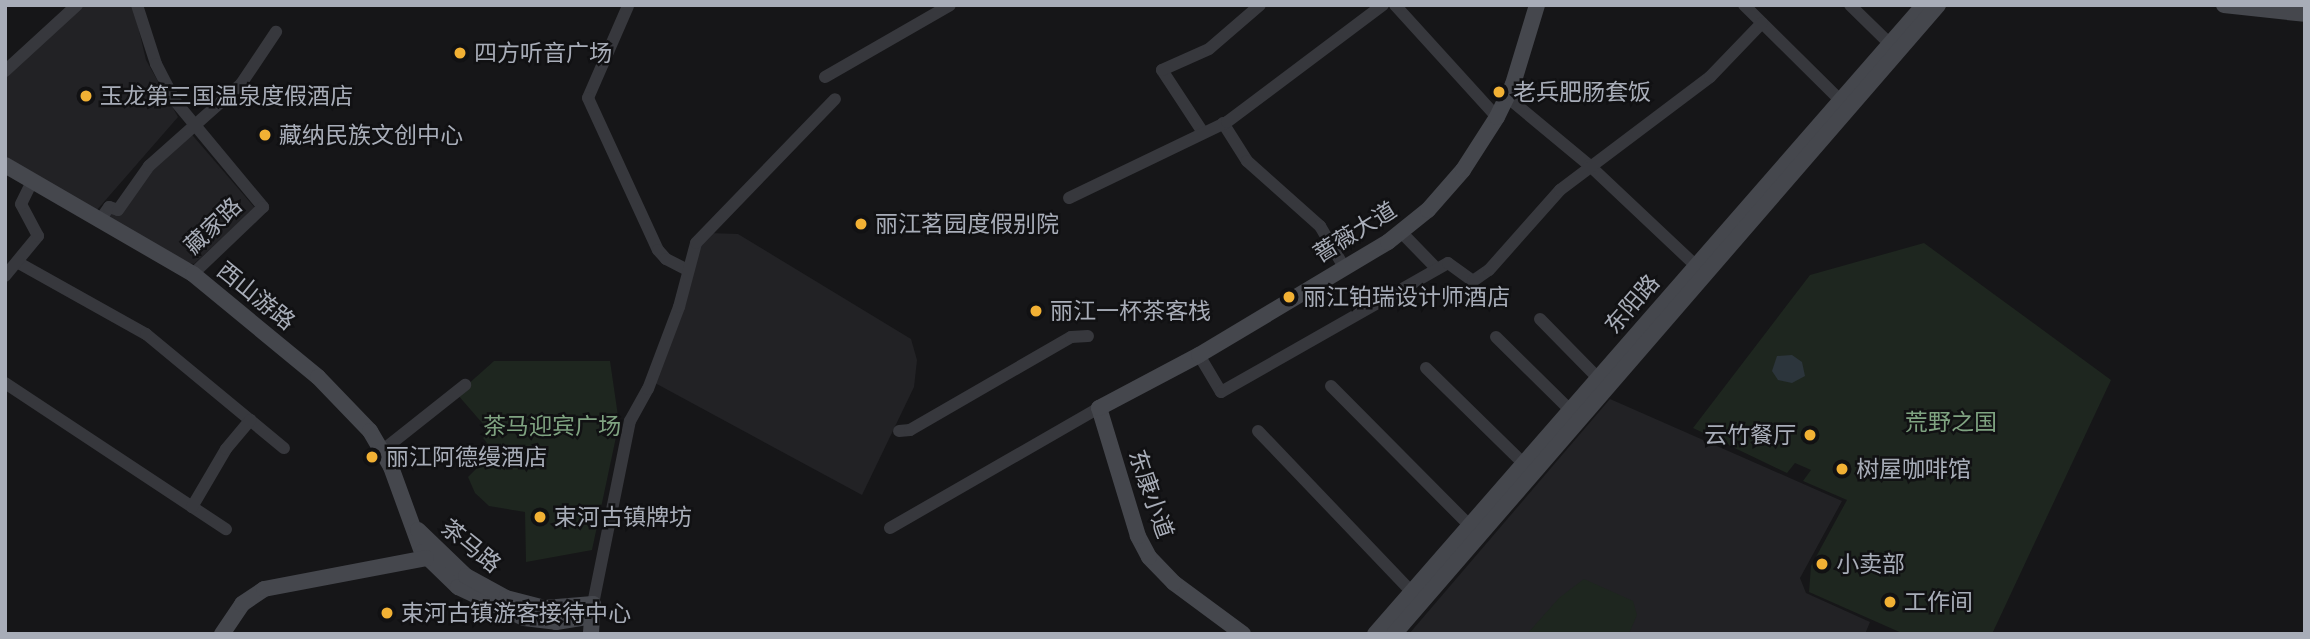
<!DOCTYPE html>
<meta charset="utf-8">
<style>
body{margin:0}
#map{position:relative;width:2310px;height:639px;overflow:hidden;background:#161618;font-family:"Fira Sans Condensed","Noto Sans SC",sans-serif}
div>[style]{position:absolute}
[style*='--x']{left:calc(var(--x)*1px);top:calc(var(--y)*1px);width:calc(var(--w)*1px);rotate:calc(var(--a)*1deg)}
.built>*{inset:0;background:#222225}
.green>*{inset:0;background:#1e261f}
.water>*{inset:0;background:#2c353c}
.street>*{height:12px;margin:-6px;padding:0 6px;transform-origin:6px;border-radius:6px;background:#37383d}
.secondary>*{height:16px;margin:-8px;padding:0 8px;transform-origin:8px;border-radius:8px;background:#45474d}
.dots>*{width:19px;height:19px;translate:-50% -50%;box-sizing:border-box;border:4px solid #111113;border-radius:50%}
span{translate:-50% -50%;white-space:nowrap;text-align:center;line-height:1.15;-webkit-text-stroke:5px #111113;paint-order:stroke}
.poi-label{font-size:23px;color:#a8adb8}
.left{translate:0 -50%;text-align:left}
.right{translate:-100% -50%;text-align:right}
.street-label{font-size:23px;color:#a8adb8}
.park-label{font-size:23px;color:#7fa381}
.frame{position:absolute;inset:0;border:7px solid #a8adb8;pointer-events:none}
</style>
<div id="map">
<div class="built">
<div style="clip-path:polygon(84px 5px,133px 5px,146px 60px,178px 117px,96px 211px,5px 156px,5px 76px)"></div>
<div style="clip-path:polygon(188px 130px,255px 208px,194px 264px,174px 261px,107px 217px)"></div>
<div style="clip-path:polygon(708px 233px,738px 234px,911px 339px,917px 360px,914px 387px,862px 495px,655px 383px,696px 249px)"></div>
<div style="clip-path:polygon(1610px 399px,1842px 501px,1800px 578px,1806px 593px,1870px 622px,1865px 634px,1409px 634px)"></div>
</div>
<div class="green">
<div style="clip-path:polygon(1924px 243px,2111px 380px,1992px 634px,1904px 634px,1809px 592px,1811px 566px,1847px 500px,1803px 481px,1811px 470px,1795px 463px,1787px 473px,1693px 428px,1810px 275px)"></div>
<div style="clip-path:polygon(494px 361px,610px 361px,619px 423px,592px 550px,526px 562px,525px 512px,489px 506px,475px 493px,468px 477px,480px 465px,472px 457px,487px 443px,483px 438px,490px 432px,457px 394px)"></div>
<div style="clip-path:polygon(1584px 579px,1633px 601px,1637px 615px,1629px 634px,1527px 634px,1559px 598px)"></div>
</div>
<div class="water">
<div style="clip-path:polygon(1792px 355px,1802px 362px,1805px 376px,1792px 383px,1778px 380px,1772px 371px,1777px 356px)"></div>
</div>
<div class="street">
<div style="--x:137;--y:5;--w:62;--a:72.1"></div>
<div style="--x:156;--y:64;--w:42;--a:62.8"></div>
<div style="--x:175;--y:101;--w:138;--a:50.3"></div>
<div style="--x:263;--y:207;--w:97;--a:136.3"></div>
<div style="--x:1395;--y:5;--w:151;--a:47.7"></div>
<div style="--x:1744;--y:5;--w:135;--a:44.7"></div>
<div style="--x:1850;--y:5;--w:56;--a:44.3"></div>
<div style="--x:628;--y:6;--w:100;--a:113.5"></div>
<div style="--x:588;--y:98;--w:167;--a:65.3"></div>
<div style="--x:658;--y:250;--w:12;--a:48"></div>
<div style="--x:666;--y:259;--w:25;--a:27"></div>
<div style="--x:5;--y:71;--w:98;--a:-42.5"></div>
<div style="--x:825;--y:77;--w:144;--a:-29.9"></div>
<div style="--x:1507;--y:97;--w:107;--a:39.7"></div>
<div style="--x:1589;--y:165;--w:147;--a:43.3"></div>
<div style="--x:1223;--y:123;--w:45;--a:57.7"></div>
<div style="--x:1247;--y:161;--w:98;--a:41.7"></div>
<div style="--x:1320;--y:226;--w:48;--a:59.7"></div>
<div style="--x:1202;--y:131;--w:73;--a:-123.3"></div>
<div style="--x:1162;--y:70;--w:51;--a:-24.1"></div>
<div style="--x:1209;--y:49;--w:67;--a:-40.8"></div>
<div style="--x:1069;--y:198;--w:175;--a:-25.7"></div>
<div style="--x:1227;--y:122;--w:195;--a:-36.9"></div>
<div style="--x:100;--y:220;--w:16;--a:-55"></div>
<div style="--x:109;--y:207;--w:9;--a:18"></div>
<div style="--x:118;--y:210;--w:54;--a:-54.8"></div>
<div style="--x:149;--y:166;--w:123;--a:-41.7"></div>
<div style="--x:241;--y:84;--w:63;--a:-56.1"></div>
<div style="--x:1402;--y:233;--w:50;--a:45.8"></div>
<div style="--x:17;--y:262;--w:148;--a:29.2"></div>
<div style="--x:146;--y:334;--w:179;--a:39.6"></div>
<div style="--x:5;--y:276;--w:52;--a:-50.5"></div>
<div style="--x:38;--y:236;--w:36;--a:-118"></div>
<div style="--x:21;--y:204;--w:25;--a:-64"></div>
<div style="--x:1540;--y:319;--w:83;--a:45.5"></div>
<div style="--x:1496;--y:337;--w:104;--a:44.6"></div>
<div style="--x:1199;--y:355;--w:43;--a:59.3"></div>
<div style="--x:1221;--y:392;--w:261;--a:-29.6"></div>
<div style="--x:1448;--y:263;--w:31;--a:36"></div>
<div style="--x:1473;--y:281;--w:19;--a:-35"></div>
<div style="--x:1489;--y:270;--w:107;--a:-48.4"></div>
<div style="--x:1560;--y:190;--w:188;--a:-37"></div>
<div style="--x:1710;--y:77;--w:75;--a:-46.1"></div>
<div style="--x:1426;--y:368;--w:136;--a:44.4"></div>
<div style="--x:5;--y:383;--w:265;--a:33.5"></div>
<div style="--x:1331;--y:386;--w:196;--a:45.2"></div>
<div style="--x:899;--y:431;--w:11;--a:-5"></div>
<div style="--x:910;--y:430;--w:186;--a:-30"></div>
<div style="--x:1071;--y:337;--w:17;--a:-3"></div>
<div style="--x:1258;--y:431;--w:221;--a:46.3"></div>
<div style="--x:383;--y:450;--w:105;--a:-38.4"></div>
<div style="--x:192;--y:507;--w:67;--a:-59.6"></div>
<div style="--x:226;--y:449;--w:38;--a:-50"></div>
<div style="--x:890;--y:528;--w:241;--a:-29.9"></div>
<div style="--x:593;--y:604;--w:187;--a:-78.6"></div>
<div style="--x:630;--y:421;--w:37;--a:-61"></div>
<div style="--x:648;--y:389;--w:88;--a:-69.3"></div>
<div style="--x:679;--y:307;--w:66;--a:-75.1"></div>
<div style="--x:696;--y:243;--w:200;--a:-46"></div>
</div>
<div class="secondary">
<div style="--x:2224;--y:5;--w:81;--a:6.3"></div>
<div style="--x:5;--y:165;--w:217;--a:30.1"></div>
<div style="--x:193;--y:274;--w:162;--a:39.5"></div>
<div style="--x:318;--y:377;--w:75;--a:46.1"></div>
<div style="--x:370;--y:431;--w:42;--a:59.7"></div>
<div style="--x:391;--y:467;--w:90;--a:70"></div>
<div style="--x:422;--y:552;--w:50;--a:44.2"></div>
<div style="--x:458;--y:587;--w:73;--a:25.2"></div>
<div style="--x:524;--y:618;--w:32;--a:7"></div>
<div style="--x:556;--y:622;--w:33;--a:-9"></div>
<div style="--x:418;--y:530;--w:66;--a:43.8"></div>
<div style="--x:466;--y:576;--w:46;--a:28.8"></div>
<div style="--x:506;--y:598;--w:40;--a:14.4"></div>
<div style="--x:545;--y:608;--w:48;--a:-4.8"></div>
<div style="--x:593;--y:604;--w:30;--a:94"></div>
<div style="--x:222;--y:634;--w:36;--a:-56"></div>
<div style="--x:242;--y:604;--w:27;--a:-34"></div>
<div style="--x:264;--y:589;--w:165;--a:-10.8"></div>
<div style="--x:1243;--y:634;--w:86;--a:-143.5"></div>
<div style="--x:1174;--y:583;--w:36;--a:-134"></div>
<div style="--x:1149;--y:557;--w:24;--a:-118"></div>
<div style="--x:1138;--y:536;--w:134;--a:-106.9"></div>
<div style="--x:1099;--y:408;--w:113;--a:-27.9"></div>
<div style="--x:1199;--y:355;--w:220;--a:-30.9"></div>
<div style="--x:1388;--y:242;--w:51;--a:-38.7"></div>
<div style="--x:1428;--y:210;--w:53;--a:-48.8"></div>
<div style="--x:1463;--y:170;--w:63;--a:-57.3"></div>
<div style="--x:1497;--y:117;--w:37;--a:-64"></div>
<div style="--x:1513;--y:84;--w:83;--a:-73.1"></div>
<div style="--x:1375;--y:634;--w:835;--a:-48.89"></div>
<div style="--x:1394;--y:634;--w:832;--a:-49.14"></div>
</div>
<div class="dots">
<div style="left:460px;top:53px;background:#f2b134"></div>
<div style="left:1499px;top:92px;background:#f2b134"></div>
<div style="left:86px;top:96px;background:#f2b134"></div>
<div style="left:265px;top:135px;background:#f2b134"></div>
<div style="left:861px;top:224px;background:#f2b134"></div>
<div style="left:1289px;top:297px;background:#f2b134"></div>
<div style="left:1036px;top:311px;background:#f2b134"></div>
<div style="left:1810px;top:435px;background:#f2b134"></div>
<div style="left:372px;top:457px;background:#f2b134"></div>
<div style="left:1842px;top:469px;background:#f2b134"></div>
<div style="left:540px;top:517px;background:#f2b134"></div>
<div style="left:1822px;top:564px;background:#f2b134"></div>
<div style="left:1890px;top:602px;background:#f2b134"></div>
<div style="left:387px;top:613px;background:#f2b134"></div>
</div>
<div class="poi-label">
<span class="left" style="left:474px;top:53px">四方听音广场</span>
<span class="left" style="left:1513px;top:92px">老兵肥肠套饭</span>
<span class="left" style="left:100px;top:96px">玉龙第三国温泉度假酒店</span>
<span class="left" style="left:279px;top:135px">藏纳民族文创中心</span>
<span class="left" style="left:875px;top:224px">丽江茗园度假别院</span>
<span class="left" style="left:1303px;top:297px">丽江铂瑞设计师酒店</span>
<span class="left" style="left:1050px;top:311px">丽江一杯茶客栈</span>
<span class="right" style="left:1796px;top:435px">云竹餐厅</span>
<span class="left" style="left:386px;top:457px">丽江阿德缦酒店</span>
<span class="left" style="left:1856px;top:469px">树屋咖啡馆</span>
<span class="left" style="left:554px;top:517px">束河古镇牌坊</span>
<span class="left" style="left:1836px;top:564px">小卖部</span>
<span class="left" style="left:1904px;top:602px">工作间</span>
<span class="left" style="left:401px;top:613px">束河古镇游客接待中心</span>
</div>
<div class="street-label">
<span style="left:213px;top:226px;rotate:-44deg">藏家路</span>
<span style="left:1355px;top:232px;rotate:-32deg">蔷薇大道</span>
<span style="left:256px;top:296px;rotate:39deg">西山游路</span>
<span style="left:1632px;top:304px;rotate:-49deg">东阳路</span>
<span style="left:1151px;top:494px;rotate:71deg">东康小道</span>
<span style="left:471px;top:546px;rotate:39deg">茶马路</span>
</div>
<div class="park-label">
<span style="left:1951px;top:422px">荒野之国</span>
<span style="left:552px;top:426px">茶马迎宾广场</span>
</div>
<div class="frame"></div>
</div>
